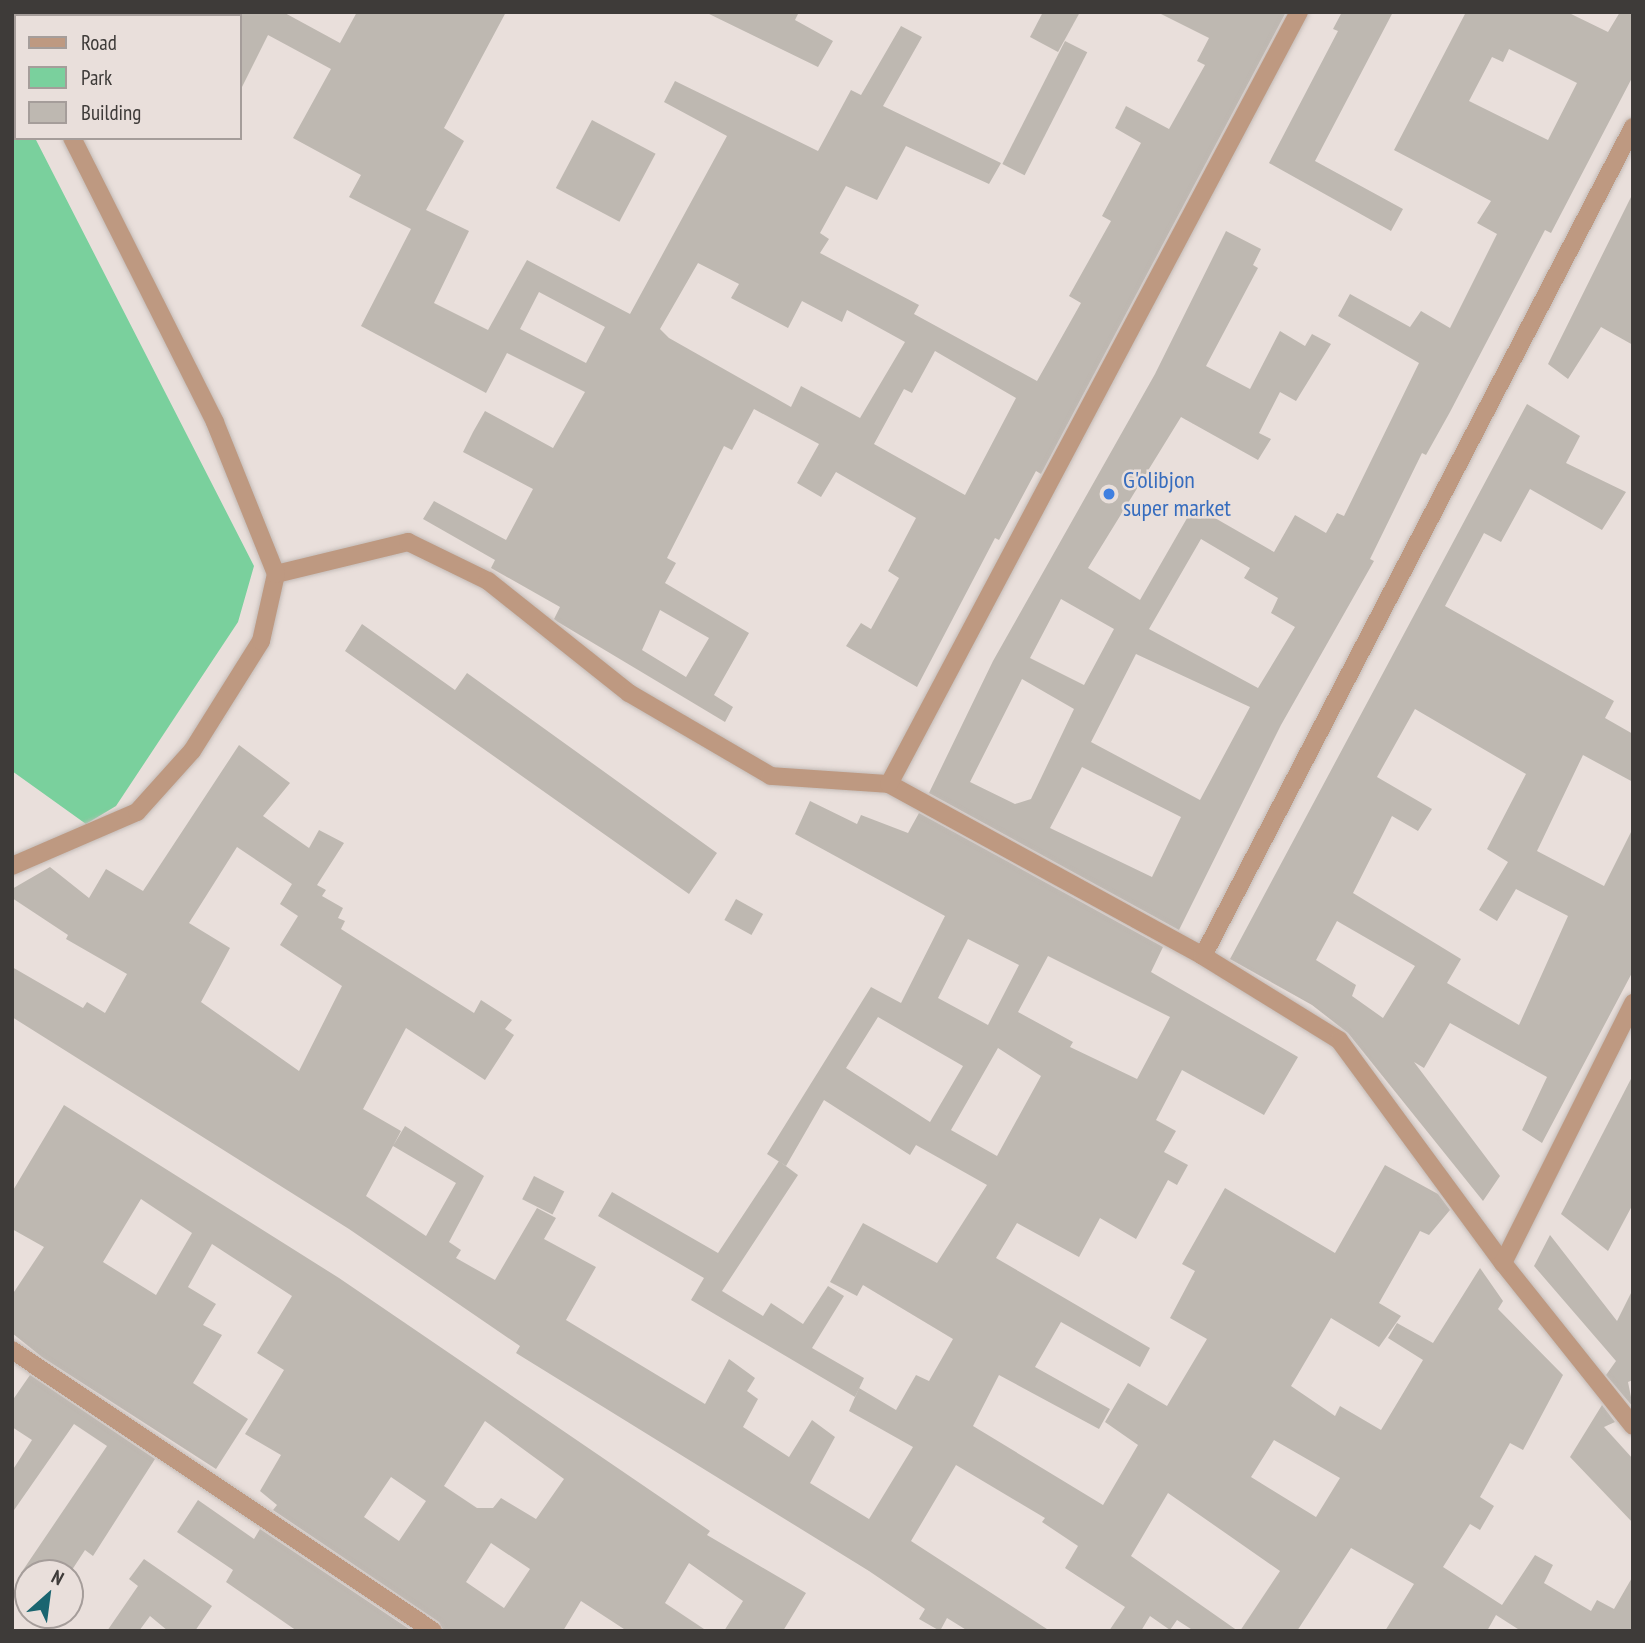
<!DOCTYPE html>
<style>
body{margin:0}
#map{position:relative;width:1645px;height:1643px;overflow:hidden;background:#e9dfdb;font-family:"PT Sans Narrow",sans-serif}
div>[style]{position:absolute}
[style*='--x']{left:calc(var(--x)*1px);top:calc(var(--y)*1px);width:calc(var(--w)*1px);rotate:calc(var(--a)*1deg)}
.green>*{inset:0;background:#7ad09d}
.building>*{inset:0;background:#beb8b1;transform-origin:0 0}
.roads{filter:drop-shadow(0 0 2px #c3bbb7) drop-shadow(0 0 2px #c3bbb7)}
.minor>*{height:18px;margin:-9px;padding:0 9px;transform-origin:9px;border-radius:9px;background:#be9981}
.dots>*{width:19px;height:19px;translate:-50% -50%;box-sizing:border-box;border:4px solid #e9dfdb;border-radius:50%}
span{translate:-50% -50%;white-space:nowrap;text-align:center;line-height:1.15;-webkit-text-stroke:5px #e9dfdb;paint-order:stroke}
.shop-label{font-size:24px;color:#366cbe}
.left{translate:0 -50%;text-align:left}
.frame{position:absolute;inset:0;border:14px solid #3e3b39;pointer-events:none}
.legend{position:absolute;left:14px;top:14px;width:228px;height:126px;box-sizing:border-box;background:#e9dfdb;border:2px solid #a59d9a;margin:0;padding:9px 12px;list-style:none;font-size:21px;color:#3e3b39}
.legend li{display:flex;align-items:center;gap:14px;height:35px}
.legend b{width:35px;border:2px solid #a59d9a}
.north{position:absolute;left:14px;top:1559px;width:70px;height:70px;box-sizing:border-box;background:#e9dfdb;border:2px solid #a59d9a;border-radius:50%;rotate:28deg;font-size:19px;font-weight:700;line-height:28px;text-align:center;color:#3e3b39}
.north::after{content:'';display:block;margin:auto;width:24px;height:32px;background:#1a6570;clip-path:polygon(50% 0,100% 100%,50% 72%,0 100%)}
</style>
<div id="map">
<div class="green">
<div style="clip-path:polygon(12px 95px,16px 138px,35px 138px,254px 566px,238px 622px,116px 806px,86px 824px,12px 771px)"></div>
</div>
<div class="building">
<div style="clip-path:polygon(evenodd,222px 12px,283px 12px,340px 43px,357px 12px,506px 12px,444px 128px,464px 141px,426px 210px,469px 231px,434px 303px,488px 330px,527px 260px,630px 314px,727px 136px,664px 102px,675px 81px,818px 151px,851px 90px,861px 95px,901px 26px,922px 37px,883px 106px,1001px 163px,989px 184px,906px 146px,877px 200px,846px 186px,820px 233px,829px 239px,820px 253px,919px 305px,914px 314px,1037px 381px,1081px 303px,1069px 296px,1111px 221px,1102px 216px,1141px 143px,1115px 128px,1126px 106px,1169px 129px,1205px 65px,1197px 61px,1209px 38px,1157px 12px,1286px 12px,1041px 474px,1036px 471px,999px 540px,995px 538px,917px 687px,846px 646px,861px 623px,871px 629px,899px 578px,888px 571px,916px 518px,836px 472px,821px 497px,797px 483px,819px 444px,754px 409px,732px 450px,724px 446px,667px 558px,676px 563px,665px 583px,749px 633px,714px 695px,733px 707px,725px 722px,558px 622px,554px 619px,560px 607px,491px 568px,495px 560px,423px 519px,434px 501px,506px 540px,533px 489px,463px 452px,473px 432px,485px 411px,553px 448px,585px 392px,507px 353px,486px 393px,361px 326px,411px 229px,349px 197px,361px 175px,293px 138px,331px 69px,268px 35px,240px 91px,240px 16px,222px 12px,698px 263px,739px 284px,731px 298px,788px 328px,802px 301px,842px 322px,847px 310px,905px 342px,860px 418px,801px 386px,791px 407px,669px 338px,660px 329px,698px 263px,222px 12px,539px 292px,605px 327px,586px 363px,520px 329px,539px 292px,222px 12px,935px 351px,1016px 398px,965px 495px,874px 444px,904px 389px,912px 393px,935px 351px,222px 12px,660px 610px,709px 638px,686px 677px,642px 650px,660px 610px)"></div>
<div style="clip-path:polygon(705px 12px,799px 12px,795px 20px,833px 41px,818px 67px)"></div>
<div style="clip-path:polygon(1043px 12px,1080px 12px,1058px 52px,1030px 37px)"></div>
<div style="clip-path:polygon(1342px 12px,1393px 12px,1315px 161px,1403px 209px,1391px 231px,1269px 163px,1338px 31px,1333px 29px)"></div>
<div style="clip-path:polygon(evenodd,1466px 12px,1567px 12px,1608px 32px,1620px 12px,1633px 12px,1633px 76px,1551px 233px,1545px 230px,1450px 412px,1426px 455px,1422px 453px,1370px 559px,1374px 561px,1281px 725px,1179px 930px,929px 793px,993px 661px,1155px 374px,1226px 231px,1261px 249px,1253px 265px,1258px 268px,1206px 366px,1250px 389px,1280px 331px,1305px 346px,1312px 334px,1331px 344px,1296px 401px,1280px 392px,1259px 433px,1271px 439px,1258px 460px,1181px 417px,1088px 568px,1140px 600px,1194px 506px,1274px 552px,1295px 515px,1326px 533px,1337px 513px,1344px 516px,1419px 363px,1338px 316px,1350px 294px,1410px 327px,1421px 311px,1450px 328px,1497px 234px,1477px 223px,1491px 201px,1394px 150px,1466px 12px,1509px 49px,1577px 83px,1548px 140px,1469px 101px,1492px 57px,1503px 62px,1509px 49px,1466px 12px,1201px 539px,1250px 568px,1244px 578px,1278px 598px,1271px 613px,1295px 627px,1258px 688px,1149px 629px,1201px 539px,1466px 12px,1061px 599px,1114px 629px,1084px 685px,1030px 658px,1061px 599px,1466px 12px,1136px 654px,1250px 707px,1200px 800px,1091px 742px,1136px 654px,1466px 12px,1022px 679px,1074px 709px,1031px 799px,1015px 804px,970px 782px,1022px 679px,1466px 12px,1082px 767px,1181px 817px,1152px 877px,1050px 828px,1082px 767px)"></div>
<div style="left:1065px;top:41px;width:25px;height:138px;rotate:27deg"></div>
<div style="left:592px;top:120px;width:72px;height:77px;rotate:28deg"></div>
<div style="clip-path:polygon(1633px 193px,1633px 345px,1601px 327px,1568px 379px,1548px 364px)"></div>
<div style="clip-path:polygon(evenodd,1527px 404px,1580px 436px,1566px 463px,1626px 492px,1602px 530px,1530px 489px,1501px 542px,1484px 533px,1445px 606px,1614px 701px,1605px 718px,1633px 734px,1633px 782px,1583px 755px,1537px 851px,1604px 886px,1633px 828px,1633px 971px,1542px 1143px,1522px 1130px,1547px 1077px,1450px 1023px,1424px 1068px,1414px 1062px,1500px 1176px,1483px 1201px,1348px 1033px,1312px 1005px,1230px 959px,1527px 404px,1415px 709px,1526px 774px,1487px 849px,1508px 862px,1479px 910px,1497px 921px,1516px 889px,1568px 916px,1519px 1025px,1447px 983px,1461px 959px,1353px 893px,1392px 816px,1418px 831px,1432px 809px,1377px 777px,1415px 709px,1527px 404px,1337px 921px,1415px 966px,1383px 1018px,1352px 996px,1356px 985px,1316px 960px,1337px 921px)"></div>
<div style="clip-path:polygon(362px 624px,455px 690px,467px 673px,717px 853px,689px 894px,345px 651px)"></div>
<div style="clip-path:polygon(evenodd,239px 745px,290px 783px,263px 816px,309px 848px,319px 830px,344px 843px,317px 885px,326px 890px,322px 896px,343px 908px,338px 918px,345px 921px,341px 929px,474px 1013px,481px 1000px,512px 1020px,505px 1029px,514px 1035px,485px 1080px,406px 1028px,363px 1109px,401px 1131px,393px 1146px,405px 1126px,484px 1176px,449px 1242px,461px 1250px,456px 1258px,495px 1280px,537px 1208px,556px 1218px,544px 1239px,596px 1267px,566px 1320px,705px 1404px,729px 1359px,755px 1378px,747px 1391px,758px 1399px,743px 1427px,789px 1457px,812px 1420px,835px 1437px,810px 1483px,869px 1519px,913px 1447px,849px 1411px,859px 1388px,896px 1410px,916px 1375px,929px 1381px,953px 1339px,863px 1285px,857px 1296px,830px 1282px,863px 1223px,937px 1263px,987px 1185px,916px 1145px,910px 1155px,824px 1100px,786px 1166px,767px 1154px,871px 987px,901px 1003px,945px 916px,795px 834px,810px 801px,857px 824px,861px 815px,908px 833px,919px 813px,1163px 947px,1151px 972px,1298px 1057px,1264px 1115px,1182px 1070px,1156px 1120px,1176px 1131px,1164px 1152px,1188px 1165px,1177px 1185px,1168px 1180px,1136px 1239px,1100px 1218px,1079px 1257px,1017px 1223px,996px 1258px,1150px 1348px,1140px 1367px,1061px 1322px,1035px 1367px,1110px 1409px,1099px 1429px,999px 1375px,973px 1426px,1103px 1505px,1138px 1445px,1105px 1422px,1128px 1383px,1167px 1406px,1207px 1339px,1170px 1318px,1195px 1271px,1182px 1264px,1225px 1188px,1335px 1253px,1385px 1165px,1438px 1194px,1450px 1210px,1429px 1235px,1420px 1231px,1379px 1303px,1401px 1316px,1379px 1347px,1331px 1318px,1291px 1386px,1335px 1416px,1340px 1406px,1381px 1430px,1423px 1360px,1388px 1338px,1397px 1323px,1433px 1343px,1480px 1268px,1503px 1301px,1498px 1309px,1563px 1375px,1523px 1450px,1510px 1443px,1480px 1497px,1494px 1506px,1480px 1530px,1470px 1524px,1443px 1567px,1502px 1605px,1535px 1555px,1553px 1565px,1544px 1583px,1591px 1611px,1597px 1600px,1614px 1609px,1633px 1576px,1633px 1631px,1521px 1631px,1496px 1615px,1487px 1631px,1385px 1631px,1414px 1584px,1351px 1548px,1297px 1631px,1240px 1631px,1280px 1571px,1168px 1493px,1131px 1556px,1238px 1631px,1194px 1631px,1177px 1620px,1170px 1630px,1150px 1616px,1141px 1631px,1109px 1631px,1125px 1607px,1065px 1568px,1078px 1546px,1042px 1522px,1045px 1518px,956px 1465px,911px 1541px,1050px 1631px,968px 1631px,947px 1618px,940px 1631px,919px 1619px,925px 1609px,869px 1571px,516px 1353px,520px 1346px,349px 1229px,12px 1017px,12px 967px,83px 1008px,87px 1002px,105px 1013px,127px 974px,66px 939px,68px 935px,12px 898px,12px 889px,50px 867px,89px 898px,106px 869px,143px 891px,239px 745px,237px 847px,292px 884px,280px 904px,298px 916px,280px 945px,342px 986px,299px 1071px,201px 1002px,230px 948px,189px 923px,237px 847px,239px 745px,968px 939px,1019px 965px,988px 1025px,938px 998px,968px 939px,239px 745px,1048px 956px,1170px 1017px,1137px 1079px,1070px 1047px,1073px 1042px,1018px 1012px,1048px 956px,239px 745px,878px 1017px,963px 1066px,930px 1122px,846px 1068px,878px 1017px,239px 745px,998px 1048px,1041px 1076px,997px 1156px,951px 1130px,998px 1048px,239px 745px,393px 1146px,456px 1183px,426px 1236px,366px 1196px,393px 1146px,239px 745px,1274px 1440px,1340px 1478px,1316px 1517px,1251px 1477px,1274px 1440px)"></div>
<div style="left:736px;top:899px;width:31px;height:24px;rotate:29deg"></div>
<div style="clip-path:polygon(1633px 1075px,1633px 1204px,1608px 1251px,1561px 1214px)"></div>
<div style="clip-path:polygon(evenodd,64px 1105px,339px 1278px,710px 1531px,707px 1535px,806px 1593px,783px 1631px,724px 1631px,743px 1601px,689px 1563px,665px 1603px,707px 1631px,627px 1631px,581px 1601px,563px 1631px,444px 1631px,439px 1622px,273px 1510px,277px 1505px,260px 1491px,281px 1455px,245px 1434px,284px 1370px,257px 1353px,292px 1296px,212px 1244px,188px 1287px,216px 1304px,203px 1325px,222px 1335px,193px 1383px,248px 1419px,216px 1469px,42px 1357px,12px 1333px,12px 1295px,44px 1247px,12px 1229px,12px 1192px,64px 1105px,141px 1199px,192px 1233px,156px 1295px,103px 1262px,141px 1199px,64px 1105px,485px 1421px,564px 1479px,536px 1519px,501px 1498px,493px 1508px,477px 1508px,444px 1486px,485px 1421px,64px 1105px,391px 1477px,426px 1501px,399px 1541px,364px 1517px,391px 1477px,64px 1105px,491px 1543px,530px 1569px,504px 1608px,466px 1582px,491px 1543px)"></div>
<div style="clip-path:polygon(779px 1161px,798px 1175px,722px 1291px,763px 1316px,771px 1303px,803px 1324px,828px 1286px,844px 1296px,812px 1348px,864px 1378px,855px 1397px,691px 1300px,704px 1278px,598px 1216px,612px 1192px,718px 1253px)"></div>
<div style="left:534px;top:1176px;width:34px;height:26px;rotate:27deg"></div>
<div style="clip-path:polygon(1550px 1235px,1617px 1321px,1633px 1289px,1633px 1380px,1628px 1382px,1633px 1407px,1606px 1375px,1616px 1361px,1534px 1266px)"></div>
<div style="clip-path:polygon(30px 1375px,155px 1459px,93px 1556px,85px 1550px,70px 1573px,21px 1573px,107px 1446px,74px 1424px,12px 1513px,12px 1471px,32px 1440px,12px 1427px,12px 1401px)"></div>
<div style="clip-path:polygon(1602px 1405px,1615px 1422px,1604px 1427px,1633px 1459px,1633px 1523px,1570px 1457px)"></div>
<div style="clip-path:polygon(198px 1500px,254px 1539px,260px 1529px,412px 1631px,297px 1631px,226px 1582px,233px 1570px,177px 1532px)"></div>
<div style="clip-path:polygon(144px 1559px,212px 1606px,195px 1631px,168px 1631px,150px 1616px,139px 1631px,107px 1631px,138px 1586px,129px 1579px)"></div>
</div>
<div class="roads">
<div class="minor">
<div style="--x:73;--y:16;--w:4;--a:-63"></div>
<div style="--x:12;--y:19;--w:8;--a:60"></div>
<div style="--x:276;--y:574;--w:136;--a:-13.6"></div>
<div style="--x:408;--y:542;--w:89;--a:26"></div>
<div style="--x:488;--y:581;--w:180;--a:38.5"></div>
<div style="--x:629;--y:693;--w:164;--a:30.3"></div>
<div style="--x:771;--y:776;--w:118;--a:3.9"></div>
<div style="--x:889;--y:784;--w:358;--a:28.7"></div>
<div style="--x:1203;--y:956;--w:160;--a:31.7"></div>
<div style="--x:1339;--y:1040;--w:277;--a:53.7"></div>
<div style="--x:1503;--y:1263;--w:208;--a:51.4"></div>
<div style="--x:889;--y:784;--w:874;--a:-62.03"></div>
<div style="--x:12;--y:866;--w:136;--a:-23.4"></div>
<div style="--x:137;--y:812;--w:82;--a:-48"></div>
<div style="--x:192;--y:751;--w:130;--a:-57.9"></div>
<div style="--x:261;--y:641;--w:69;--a:-77.4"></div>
<div style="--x:276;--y:574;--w:164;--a:-111.9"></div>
<div style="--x:215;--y:422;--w:318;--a:-116.7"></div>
<div style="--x:1203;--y:956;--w:934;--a:-62.58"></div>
<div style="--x:1503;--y:1263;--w:291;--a:-63.4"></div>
<div style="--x:12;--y:1350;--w:506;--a:33.72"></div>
</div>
</div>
<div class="dots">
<div style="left:1109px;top:494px;background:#3f7fe0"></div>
</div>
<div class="shop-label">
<span class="left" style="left:1123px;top:494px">G'olibjon<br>super market</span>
</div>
<div class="frame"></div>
<ul class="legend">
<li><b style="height:9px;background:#be9981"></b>Road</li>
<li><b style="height:19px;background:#7ad09d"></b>Park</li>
<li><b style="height:19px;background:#beb8b1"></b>Building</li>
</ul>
<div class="north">N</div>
</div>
